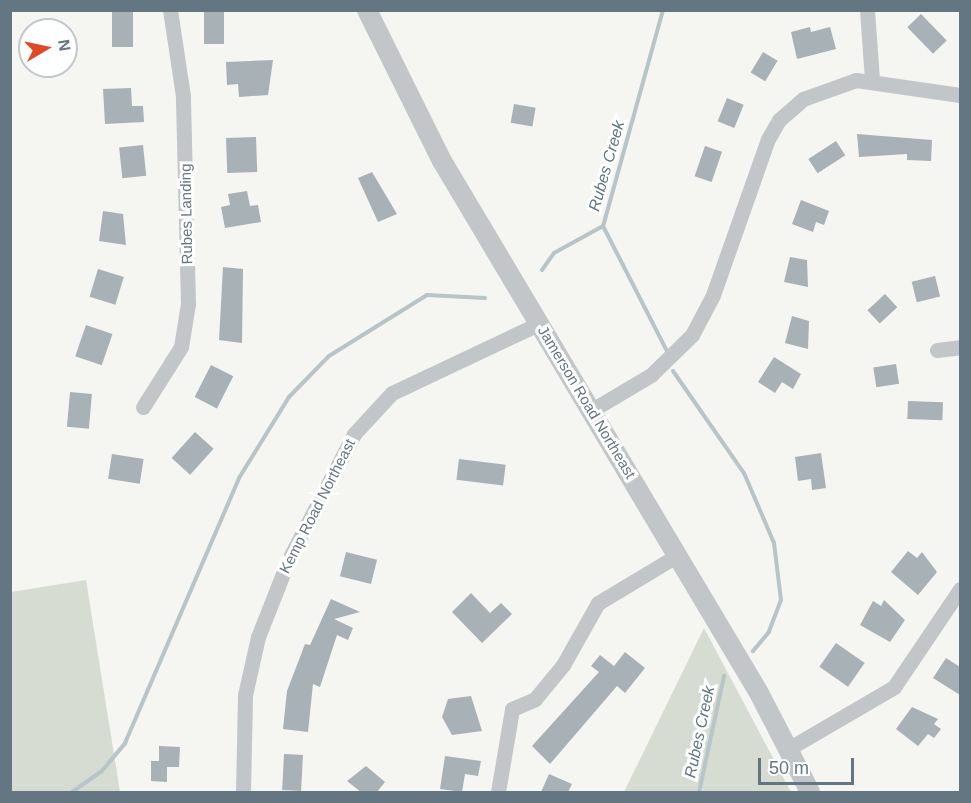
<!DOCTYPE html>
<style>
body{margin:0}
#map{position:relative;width:971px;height:803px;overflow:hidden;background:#f5f5f1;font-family:Helvetica,sans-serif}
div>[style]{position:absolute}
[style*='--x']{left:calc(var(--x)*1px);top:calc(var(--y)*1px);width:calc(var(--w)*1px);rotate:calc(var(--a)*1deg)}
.green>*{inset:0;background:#d6dcd2}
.stream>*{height:4px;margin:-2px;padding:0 2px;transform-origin:2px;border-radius:2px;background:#b7c5c8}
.building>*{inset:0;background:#a8b1b6;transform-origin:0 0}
.minor>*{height:15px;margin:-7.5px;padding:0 7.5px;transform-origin:7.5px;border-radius:7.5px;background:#c2c6c9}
.tertiary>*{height:20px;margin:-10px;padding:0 10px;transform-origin:10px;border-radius:10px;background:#c2c6c9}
span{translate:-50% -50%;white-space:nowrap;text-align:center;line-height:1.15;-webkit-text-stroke:6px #fff;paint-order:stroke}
.street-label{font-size:15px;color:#647682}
.water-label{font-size:16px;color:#5f787f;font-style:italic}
.frame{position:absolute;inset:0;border:12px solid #647682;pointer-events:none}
.north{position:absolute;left:18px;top:18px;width:60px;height:60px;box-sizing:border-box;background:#fff;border:2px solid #c1c8cd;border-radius:50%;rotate:81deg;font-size:16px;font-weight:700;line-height:24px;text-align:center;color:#647682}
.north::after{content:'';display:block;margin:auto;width:21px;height:27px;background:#e14825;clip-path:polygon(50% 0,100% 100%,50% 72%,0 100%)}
.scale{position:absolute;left:758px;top:758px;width:96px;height:27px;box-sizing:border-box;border:3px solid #647682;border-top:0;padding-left:8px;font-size:18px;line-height:21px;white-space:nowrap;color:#647682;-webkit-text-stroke:4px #fff;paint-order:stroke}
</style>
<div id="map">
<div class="green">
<div style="clip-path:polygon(86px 580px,120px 792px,11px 792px,11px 592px)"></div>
<div style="clip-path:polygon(704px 628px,791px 792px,624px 792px)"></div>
</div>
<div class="stream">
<div style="--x:663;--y:10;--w:224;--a:105.5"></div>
<div style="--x:603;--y:226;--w:143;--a:62.9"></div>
<div style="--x:542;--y:270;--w:21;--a:-55"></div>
<div style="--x:554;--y:253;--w:56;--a:-28.9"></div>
<div style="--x:673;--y:371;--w:124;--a:55.2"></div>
<div style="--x:744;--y:473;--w:76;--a:66.8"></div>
<div style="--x:774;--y:543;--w:57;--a:83"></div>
<div style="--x:781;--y:600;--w:34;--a:111"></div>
<div style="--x:769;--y:632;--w:25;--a:130"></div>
<div style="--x:72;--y:792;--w:35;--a:-35"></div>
<div style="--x:101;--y:772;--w:38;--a:-50"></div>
<div style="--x:125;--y:743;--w:288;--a:-66.7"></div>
<div style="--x:239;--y:478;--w:95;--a:-58.3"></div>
<div style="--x:289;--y:397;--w:57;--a:-45.7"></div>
<div style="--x:329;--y:356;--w:115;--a:-31.9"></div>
<div style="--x:427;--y:295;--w:58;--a:3"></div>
<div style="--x:699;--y:792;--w:119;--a:-77.8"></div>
</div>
<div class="building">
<div style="left:112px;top:10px;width:21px;height:37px"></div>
<div style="left:204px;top:10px;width:20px;height:34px"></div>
<div style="left:921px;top:14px;width:37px;height:19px;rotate:46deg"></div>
<div style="clip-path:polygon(810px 27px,811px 32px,830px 27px,836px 49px,797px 59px,791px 32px)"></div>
<div style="left:763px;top:52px;width:17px;height:24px;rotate:31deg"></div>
<div style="clip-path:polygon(273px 60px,268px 95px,239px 97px,238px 84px,227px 85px,226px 62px)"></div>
<div style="clip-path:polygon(131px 88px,132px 106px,143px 106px,144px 122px,105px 124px,103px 89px)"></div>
<div style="left:727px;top:98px;width:18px;height:25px;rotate:22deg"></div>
<div style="left:514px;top:104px;width:22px;height:19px;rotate:10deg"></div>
<div style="clip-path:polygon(857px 134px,932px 140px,931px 161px,907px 160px,907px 154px,859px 157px)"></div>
<div style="left:256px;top:137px;width:35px;height:30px;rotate:88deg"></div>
<div style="left:836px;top:141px;width:17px;height:33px;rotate:57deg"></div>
<div style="left:143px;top:145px;width:31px;height:24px;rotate:84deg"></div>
<div style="left:705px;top:146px;width:18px;height:32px;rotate:19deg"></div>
<div style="clip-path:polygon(372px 172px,397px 214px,378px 222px,358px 178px)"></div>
<div style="clip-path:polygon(247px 191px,250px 206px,258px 205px,261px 222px,225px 228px,221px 207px,230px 205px,228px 194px)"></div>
<div style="clip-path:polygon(801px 200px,829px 211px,824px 225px,816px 222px,813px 232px,792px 224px)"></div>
<div style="clip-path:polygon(103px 211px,123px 214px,126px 245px,99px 241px)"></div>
<div style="clip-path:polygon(790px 257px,807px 260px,808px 287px,784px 282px)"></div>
<div style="clip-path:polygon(223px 267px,243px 269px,242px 343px,219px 340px)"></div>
<div style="left:98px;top:269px;width:27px;height:29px;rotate:17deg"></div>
<div style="left:935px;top:276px;width:21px;height:24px;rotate:76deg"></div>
<div style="left:885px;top:294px;width:18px;height:24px;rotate:47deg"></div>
<div style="clip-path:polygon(792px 316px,809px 321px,808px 349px,785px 343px)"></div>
<div style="left:86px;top:325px;width:28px;height:33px;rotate:19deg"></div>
<div style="clip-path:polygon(774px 357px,801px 374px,793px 389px,782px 382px,775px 393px,758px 382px)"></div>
<div style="left:896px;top:364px;width:20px;height:23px;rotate:81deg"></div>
<div style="left:211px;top:365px;width:25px;height:36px;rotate:27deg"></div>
<div style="left:70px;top:392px;width:22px;height:35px;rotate:5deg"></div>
<div style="left:908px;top:401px;width:35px;height:18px;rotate:2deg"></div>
<div style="left:195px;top:432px;width:25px;height:35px;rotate:42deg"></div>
<div style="clip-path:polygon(821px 453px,826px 488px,812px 490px,811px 479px,798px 481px,795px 457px)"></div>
<div style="left:112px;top:454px;width:32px;height:25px;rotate:9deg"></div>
<div style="left:459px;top:459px;width:47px;height:21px;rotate:7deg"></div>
<div style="clip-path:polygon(908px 551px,917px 558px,922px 552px,937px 572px,918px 595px,891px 572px)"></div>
<div style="left:346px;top:552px;width:32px;height:25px;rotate:14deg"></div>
<div style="clip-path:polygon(471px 593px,490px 613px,501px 603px,512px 614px,482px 643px,452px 612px)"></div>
<div style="clip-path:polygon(331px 599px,360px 612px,334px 619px,353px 628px,348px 640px,337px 635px,320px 687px,313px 684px,308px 732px,283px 729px,287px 691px,305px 644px,310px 645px)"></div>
<div style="clip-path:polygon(884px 600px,905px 620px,890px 642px,860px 625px,873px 601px,881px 606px)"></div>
<div style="left:836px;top:643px;width:35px;height:29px;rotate:35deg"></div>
<div style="clip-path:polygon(625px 652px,645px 668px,625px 693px,617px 686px,550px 764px,532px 746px,599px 672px,591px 666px,600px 655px,614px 666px)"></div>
<div style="clip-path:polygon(946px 658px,960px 667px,960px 695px,933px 678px)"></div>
<div style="clip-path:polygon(471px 696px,482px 731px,452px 735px,442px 717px,448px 699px)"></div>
<div style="clip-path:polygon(912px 707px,938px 719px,934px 724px,941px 729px,934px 738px,928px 734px,918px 746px,896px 729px)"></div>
<div style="clip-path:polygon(159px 746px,180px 747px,179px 767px,167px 767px,167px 782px,151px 781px,151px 761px,159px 761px)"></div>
<div style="left:284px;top:754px;width:19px;height:36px;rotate:3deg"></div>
<div style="clip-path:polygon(445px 756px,481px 761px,478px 776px,465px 774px,462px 792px,440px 789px)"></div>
<div style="clip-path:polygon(366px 766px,385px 782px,377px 792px,361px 792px,347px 781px)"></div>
<div style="clip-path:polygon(549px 774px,572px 784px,568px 792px,541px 792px)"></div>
</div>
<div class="minor">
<div style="--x:867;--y:10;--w:70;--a:85.9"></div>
<div style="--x:937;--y:350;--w:23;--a:-7"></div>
<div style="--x:143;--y:407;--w:71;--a:-57.7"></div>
<div style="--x:181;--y:347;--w:44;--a:-80.8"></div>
<div style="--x:188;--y:304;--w:208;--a:-91.4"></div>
<div style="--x:183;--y:96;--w:87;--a:-98.6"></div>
<div style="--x:592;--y:410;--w:69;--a:-30.7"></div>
<div style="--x:651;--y:375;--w:57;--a:-44.3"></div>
<div style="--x:692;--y:335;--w:45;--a:-62.3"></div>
<div style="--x:713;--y:295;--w:165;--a:-70.6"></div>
<div style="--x:768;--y:139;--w:22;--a:-60"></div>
<div style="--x:779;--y:120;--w:32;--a:-41"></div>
<div style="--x:803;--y:99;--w:56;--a:-19.7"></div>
<div style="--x:856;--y:80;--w:105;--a:8.2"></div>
<div style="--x:788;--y:749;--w:123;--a:-30.3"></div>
<div style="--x:894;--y:687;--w:118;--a:-56"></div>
<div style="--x:243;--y:792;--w:97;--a:-88.8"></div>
<div style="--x:245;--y:695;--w:59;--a:-77.4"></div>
<div style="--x:258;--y:637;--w:82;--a:-68.5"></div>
<div style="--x:288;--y:561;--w:143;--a:-62.5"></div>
<div style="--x:354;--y:434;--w:56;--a:-47.2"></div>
<div style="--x:392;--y:393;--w:164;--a:-25.3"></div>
<div style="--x:498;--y:792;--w:84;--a:-80.4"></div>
<div style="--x:512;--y:709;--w:25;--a:-23"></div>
<div style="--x:535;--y:699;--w:44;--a:-50.5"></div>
<div style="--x:563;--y:665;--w:71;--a:-60.6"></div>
<div style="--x:598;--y:603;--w:93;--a:-31"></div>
</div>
<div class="tertiary">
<div style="--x:367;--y:10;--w:169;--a:63.6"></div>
<div style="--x:442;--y:161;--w:619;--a:59.21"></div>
<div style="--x:759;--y:693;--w:111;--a:62.7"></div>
</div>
<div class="street-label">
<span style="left:186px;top:214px;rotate:-91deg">Rubes Landing</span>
<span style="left:587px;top:402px;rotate:59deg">Jamerson Road Northeast</span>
<span style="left:317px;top:506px;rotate:-63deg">Kemp Road Northeast</span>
</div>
<div class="water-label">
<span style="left:607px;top:166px;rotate:-74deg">Rubes Creek</span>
<span style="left:700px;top:732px;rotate:-78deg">Rubes Creek</span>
</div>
<div class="frame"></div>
<div class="north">N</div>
<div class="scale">50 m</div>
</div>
